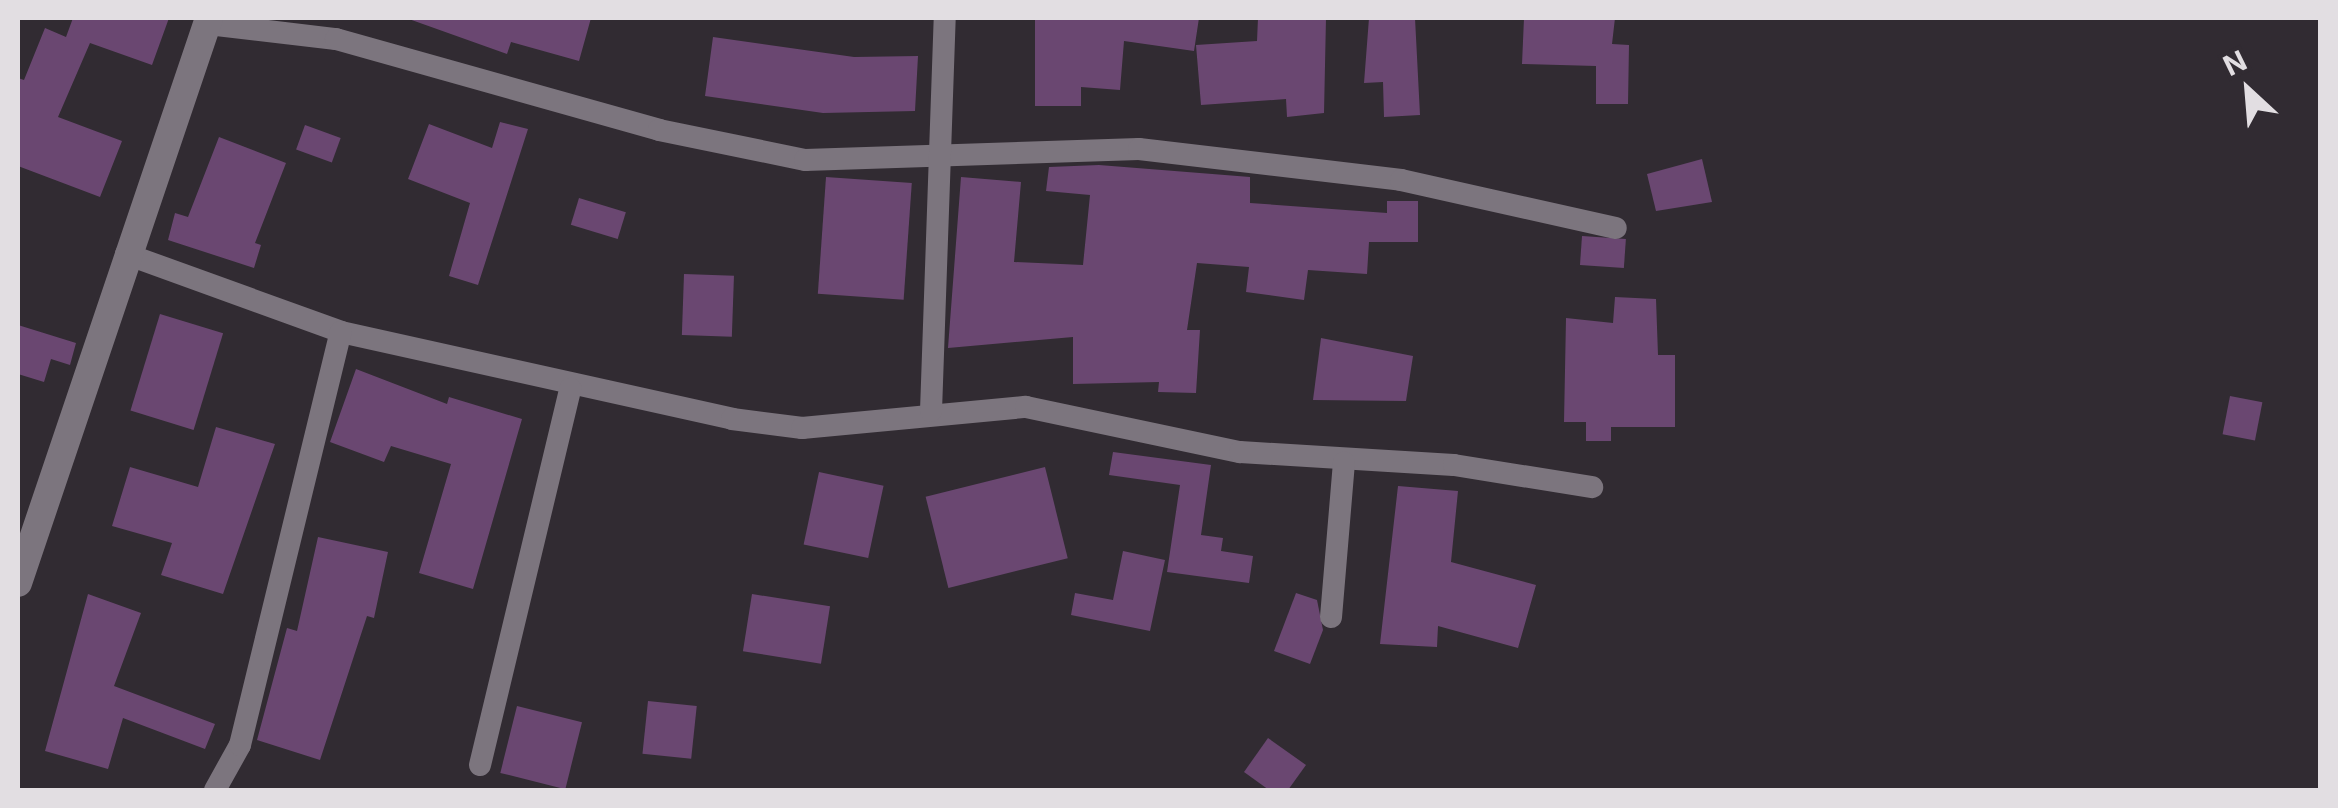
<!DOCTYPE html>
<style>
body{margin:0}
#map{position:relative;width:2338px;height:808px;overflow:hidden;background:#312b32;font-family:Inter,sans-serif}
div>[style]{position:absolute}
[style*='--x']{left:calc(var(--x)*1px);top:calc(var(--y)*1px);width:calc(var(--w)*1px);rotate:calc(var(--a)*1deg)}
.building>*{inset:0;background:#6a4771;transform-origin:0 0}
.minor>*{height:22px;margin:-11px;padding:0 11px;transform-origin:11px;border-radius:11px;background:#7c757e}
.tertiary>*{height:28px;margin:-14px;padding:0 14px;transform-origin:14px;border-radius:14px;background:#7c757e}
span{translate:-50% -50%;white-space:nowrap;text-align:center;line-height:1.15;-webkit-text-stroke:9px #312b32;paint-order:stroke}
.frame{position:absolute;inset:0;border:20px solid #e2dee2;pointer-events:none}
.north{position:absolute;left:2198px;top:40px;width:100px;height:100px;-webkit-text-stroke:8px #312b32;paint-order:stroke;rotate:334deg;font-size:28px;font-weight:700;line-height:40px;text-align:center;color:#e2dee2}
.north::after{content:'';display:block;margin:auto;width:35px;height:45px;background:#e2dee2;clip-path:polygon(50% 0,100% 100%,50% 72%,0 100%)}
</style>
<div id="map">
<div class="building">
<div style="clip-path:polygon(73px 18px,169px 18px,152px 65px,90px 43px,58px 117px,122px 141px,100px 197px,18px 166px,18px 78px,24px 80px,45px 28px,66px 37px)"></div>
<div style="clip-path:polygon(406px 18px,591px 18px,579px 61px,511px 42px,507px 54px)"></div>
<div style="clip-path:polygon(1035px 18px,1199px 18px,1194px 51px,1124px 41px,1120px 90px,1081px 87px,1081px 106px,1035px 106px)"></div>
<div style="clip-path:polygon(1258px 18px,1326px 18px,1324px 113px,1287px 117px,1286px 99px,1201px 105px,1196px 45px,1257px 41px)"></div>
<div style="clip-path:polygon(1369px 18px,1415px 18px,1420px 115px,1384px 117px,1383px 82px,1364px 83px)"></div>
<div style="clip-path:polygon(1524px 18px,1615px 18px,1612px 44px,1629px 45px,1628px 104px,1596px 104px,1596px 66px,1522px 64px)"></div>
<div style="clip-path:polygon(713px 37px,854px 57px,918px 56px,915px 111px,823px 113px,705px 96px)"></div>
<div style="clip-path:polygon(500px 122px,528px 129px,478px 285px,449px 276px,470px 203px,408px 179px,429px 124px,492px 148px)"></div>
<div style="left:305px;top:125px;width:38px;height:26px;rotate:20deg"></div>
<div style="clip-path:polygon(219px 137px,286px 163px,255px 243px,261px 245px,254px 268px,168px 240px,175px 213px,188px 217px)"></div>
<div style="clip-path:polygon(1702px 159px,1712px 202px,1656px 211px,1647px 174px)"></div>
<div style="clip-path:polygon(1099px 165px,1250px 177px,1250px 203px,1387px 213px,1387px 201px,1418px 201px,1418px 242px,1369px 242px,1367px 274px,1308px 270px,1304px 300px,1246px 292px,1249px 267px,1197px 263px,1187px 330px,1200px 330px,1196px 393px,1158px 392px,1159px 382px,1073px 384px,1073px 337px,948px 348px,961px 177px,1021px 182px,1014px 262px,1083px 265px,1090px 195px,1046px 191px,1049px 167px)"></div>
<div style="left:826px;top:177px;width:86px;height:117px;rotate:4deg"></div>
<div style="left:579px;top:198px;width:49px;height:28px;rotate:17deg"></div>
<div style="left:1582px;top:236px;width:44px;height:29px;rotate:4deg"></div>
<div style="left:684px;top:274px;width:50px;height:61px;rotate:2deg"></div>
<div style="clip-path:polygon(1615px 297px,1656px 299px,1658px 355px,1675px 355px,1675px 427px,1611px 427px,1611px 441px,1586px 441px,1586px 422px,1564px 422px,1566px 318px,1613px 323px)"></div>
<div style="left:160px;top:314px;width:66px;height:101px;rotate:17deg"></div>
<div style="clip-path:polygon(18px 325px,76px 343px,70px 365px,51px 359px,44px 382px,18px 374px)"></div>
<div style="clip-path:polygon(1321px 338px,1413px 356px,1406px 401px,1313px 400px)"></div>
<div style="clip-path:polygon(356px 369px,447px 404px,449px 397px,522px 419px,473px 589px,419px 573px,451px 464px,391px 446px,384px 462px,330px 442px)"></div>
<div style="left:2230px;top:396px;width:33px;height:39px;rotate:11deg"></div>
<div style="clip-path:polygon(216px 427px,275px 444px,223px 594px,161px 575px,172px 543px,112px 526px,130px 467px,198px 487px)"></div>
<div style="clip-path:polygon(1113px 452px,1211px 465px,1201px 535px,1223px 538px,1221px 551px,1253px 556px,1249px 583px,1167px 572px,1180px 485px,1109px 475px)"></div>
<div style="left:1045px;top:467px;width:94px;height:123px;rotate:76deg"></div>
<div style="left:819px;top:472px;width:66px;height:74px;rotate:12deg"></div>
<div style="clip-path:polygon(1398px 486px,1458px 491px,1451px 562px,1536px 585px,1518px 648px,1438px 626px,1437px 647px,1380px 644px)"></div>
<div style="clip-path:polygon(318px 537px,388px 552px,374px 618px,367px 616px,320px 760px,257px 740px,287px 628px,297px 631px)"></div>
<div style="clip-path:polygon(1123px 551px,1165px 560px,1150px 631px,1071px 615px,1075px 593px,1113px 600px)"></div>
<div style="clip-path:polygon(1296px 593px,1317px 600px,1323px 630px,1310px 664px,1274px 651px)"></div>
<div style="clip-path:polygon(88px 594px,141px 613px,114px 686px,215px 724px,205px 749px,123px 718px,108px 769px,45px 751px)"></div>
<div style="left:752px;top:594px;width:79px;height:58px;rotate:9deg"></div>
<div style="left:648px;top:701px;width:49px;height:53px;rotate:6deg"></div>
<div style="left:517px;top:706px;width:67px;height:69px;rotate:14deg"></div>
<div style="clip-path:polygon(1268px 738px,1306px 765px,1288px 790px,1269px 790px,1244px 772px)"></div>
</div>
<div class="minor">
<div style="--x:208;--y:24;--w:129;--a:6.7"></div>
<div style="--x:336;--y:39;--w:336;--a:15.7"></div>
<div style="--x:659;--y:130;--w:149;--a:11.6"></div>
<div style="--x:805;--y:160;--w:334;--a:-1.9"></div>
<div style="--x:1139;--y:149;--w:264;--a:6.7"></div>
<div style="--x:1401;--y:180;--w:220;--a:12.6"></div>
<div style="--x:126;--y:254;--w:229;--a:19.9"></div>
<div style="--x:341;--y:332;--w:401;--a:12.5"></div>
<div style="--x:732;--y:419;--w:71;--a:7.3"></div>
<div style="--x:802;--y:428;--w:225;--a:-5.4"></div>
<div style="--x:1026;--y:407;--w:219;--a:11.9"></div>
<div style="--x:1240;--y:452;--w:214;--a:3.5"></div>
<div style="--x:1454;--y:465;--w:140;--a:9.1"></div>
<div style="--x:931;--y:411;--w:393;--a:-88"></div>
<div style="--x:1331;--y:617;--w:155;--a:-85.2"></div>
<div style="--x:480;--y:765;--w:387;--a:-76.5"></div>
<div style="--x:215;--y:790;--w:51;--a:-60.9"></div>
<div style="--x:240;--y:745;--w:425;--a:-76.3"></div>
</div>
<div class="tertiary">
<div style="--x:18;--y:583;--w:596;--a:-71.32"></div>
</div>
<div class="frame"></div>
<div class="north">N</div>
</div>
